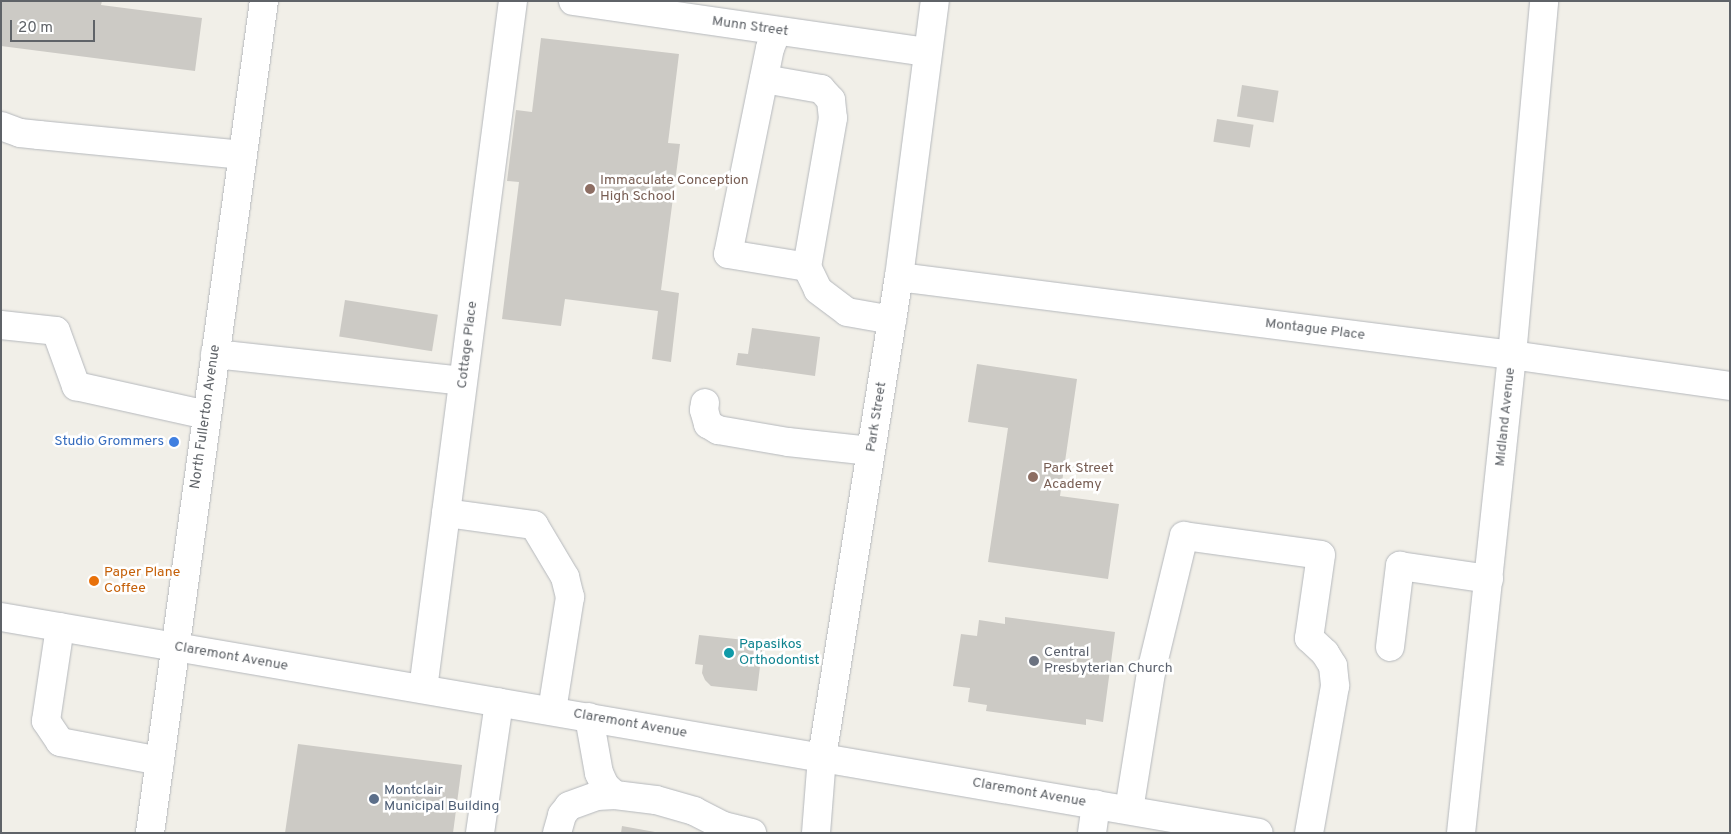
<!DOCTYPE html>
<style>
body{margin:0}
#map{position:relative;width:1731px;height:834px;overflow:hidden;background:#f1efe8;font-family:Overpass,sans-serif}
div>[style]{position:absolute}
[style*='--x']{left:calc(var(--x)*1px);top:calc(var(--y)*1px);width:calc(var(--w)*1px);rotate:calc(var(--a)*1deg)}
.building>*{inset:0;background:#cccac5;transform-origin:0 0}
.roads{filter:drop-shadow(0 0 1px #b5b8bc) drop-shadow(0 0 1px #b5b8bc)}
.minor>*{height:28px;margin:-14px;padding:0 14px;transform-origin:14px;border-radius:14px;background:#fff}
.dots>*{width:14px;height:14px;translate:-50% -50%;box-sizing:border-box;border:2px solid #fff;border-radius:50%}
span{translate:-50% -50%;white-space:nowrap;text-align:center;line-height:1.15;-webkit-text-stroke:5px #fff;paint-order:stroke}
.street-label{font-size:14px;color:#5f6368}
.education-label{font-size:14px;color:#785e54}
.left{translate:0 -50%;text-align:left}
.shop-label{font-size:14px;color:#366cbe}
.right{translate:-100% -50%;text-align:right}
.food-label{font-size:14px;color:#c56008}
.culture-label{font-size:14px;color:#0d838f}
.worship-label{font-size:14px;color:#5b616d}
.service-label{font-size:14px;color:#4e5e75}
.frame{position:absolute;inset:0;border:2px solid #5f6368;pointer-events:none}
.scale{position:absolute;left:10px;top:20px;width:85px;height:22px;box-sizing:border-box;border:2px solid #5f6368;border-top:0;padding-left:6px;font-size:15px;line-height:18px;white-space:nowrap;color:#5f6368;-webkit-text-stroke:4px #fff;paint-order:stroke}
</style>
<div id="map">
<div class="building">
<div style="clip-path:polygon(1px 1px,102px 1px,101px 5px,202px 18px,195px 71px,1px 46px)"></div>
<div style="clip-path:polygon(541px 38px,679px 54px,668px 143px,680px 144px,661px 290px,679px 293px,671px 362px,652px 359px,658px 311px,565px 299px,561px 326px,502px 319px,519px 182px,507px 181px,516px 110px,532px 112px)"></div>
<div style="left:1242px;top:85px;width:37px;height:32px;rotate:9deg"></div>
<div style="left:1217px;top:119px;width:37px;height:23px;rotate:9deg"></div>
<div style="left:345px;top:300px;width:94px;height:37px;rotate:9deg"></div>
<div style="clip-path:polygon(752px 328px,820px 337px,815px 376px,736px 365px,738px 353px,748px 354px)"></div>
<div style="clip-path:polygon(977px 364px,1077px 379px,1060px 496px,1119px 504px,1108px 579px,988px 562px,1008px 428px,968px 422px)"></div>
<div style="clip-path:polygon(1005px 617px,1115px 632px,1103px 722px,1086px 719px,1086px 725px,986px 711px,987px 705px,968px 702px,970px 688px,953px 686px,961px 634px,977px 636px,979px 620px,1005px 624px)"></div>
<div style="clip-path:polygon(699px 635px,763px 642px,757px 691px,711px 686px,705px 680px,702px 673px,703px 665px,695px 664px)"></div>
<div style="clip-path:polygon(298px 744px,462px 765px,453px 833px,285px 833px)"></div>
<div style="clip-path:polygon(622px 826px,655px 832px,655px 833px,621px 833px)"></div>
</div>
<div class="roads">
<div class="minor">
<div style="--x:573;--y:1;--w:358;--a:8.2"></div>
<div style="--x:777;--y:31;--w:18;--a:112"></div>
<div style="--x:770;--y:48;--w:210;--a:101.5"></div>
<div style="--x:728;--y:254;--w:80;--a:9.3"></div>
<div style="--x:807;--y:267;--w:25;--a:64"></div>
<div style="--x:818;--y:290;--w:36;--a:37"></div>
<div style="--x:847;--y:312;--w:46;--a:10.1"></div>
<div style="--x:764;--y:79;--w:58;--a:10"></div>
<div style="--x:821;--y:89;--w:15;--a:48"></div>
<div style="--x:831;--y:100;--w:18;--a:84"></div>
<div style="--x:833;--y:118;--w:151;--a:99.9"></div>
<div style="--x:1;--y:126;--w:20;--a:20"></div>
<div style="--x:20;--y:133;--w:19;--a:6"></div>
<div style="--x:39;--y:135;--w:205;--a:5.6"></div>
<div style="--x:899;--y:277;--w:618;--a:7.25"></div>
<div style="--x:1512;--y:355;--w:220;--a:8.1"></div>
<div style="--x:1;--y:325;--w:55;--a:6.2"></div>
<div style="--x:56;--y:331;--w:59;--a:70"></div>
<div style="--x:76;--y:386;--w:134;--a:12.5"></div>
<div style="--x:215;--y:354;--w:249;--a:6.2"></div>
<div style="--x:705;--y:403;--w:7;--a:98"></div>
<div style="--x:704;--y:410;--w:15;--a:74"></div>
<div style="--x:708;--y:424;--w:12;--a:31"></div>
<div style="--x:718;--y:430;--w:71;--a:9.7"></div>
<div style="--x:788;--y:442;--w:83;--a:6.2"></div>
<div style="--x:446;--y:513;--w:89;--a:7.8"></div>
<div style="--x:534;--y:525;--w:61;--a:59.2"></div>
<div style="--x:565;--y:577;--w:21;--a:76"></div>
<div style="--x:570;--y:597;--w:115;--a:99"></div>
<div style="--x:1;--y:617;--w:1276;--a:9.74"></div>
<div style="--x:60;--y:627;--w:95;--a:98.5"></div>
<div style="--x:46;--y:721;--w:25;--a:56"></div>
<div style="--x:60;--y:742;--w:102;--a:10.8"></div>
<div style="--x:1390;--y:647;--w:82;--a:-83"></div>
<div style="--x:1400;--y:566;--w:90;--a:8.3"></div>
<div style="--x:423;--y:689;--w:694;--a:-82.55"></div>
<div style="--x:589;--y:717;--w:57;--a:79.9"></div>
<div style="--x:599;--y:773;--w:14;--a:65"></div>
<div style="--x:605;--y:786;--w:13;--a:42"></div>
<div style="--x:1129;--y:810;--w:140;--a:-80.9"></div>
<div style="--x:1151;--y:672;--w:140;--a:-76.4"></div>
<div style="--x:1184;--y:536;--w:138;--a:7.9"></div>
<div style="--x:1321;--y:555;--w:84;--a:98.2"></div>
<div style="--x:1309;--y:638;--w:22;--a:43"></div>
<div style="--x:1325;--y:653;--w:15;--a:58"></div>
<div style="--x:1333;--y:666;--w:20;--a:84"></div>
<div style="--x:1335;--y:686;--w:149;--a:100"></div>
<div style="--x:150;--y:833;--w:840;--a:-82.2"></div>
<div style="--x:480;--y:833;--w:132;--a:-81.7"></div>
<div style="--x:557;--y:833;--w:19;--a:-74"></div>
<div style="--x:562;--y:815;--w:11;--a:-52"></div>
<div style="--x:569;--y:806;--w:30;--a:-20"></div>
<div style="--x:597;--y:796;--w:18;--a:-3"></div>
<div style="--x:615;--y:795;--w:41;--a:7"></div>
<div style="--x:656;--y:800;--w:40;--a:16"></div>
<div style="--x:694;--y:811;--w:34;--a:27"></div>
<div style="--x:724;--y:826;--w:29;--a:14"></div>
<div style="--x:816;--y:833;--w:76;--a:-85.5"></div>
<div style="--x:822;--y:757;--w:486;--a:-80.9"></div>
<div style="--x:899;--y:277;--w:278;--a:-82.6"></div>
<div style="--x:1092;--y:833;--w:29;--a:-82"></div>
<div style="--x:1461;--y:833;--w:481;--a:-83.9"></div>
<div style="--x:1512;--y:355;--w:355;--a:-84.8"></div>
</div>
</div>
<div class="dots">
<div style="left:590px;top:189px;background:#8d6e63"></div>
<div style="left:174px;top:442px;background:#3f7fe0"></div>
<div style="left:1033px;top:477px;background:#8d6e63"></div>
<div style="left:94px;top:581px;background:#e8710a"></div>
<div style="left:729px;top:653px;background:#0f9aa8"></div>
<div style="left:1034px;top:661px;background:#6b7280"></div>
<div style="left:374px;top:799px;background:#5c6f8a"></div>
</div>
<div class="street-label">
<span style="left:750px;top:27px;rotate:8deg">Munn Street</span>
<span style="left:1315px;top:330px;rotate:7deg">Montague Place</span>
<span style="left:468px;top:345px;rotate:-83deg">Cottage Place</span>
<span style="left:206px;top:417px;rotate:-82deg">North Fullerton Avenue</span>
<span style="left:877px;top:417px;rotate:-81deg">Park Street</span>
<span style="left:1506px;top:417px;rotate:-84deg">Midland Avenue</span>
<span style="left:231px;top:657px;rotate:10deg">Claremont Avenue</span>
<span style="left:630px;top:724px;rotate:10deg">Claremont Avenue</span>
<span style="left:1029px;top:793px;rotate:10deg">Claremont Avenue</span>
</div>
<div class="education-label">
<span class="left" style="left:600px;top:189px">Immaculate Conception<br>High School</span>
<span class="left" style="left:1043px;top:477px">Park Street<br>Academy</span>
</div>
<div class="shop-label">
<span class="right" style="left:164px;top:442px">Studio Grommers</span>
</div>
<div class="food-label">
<span class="left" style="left:104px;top:581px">Paper Plane<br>Coffee</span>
</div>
<div class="culture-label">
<span class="left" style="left:739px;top:653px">Papasikos<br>Orthodontist</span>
</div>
<div class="worship-label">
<span class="left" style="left:1044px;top:661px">Central<br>Presbyterian Church</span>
</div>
<div class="service-label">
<span class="left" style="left:384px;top:799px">Montclair<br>Municipal Building</span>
</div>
<div class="frame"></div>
<div class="scale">20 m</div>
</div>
